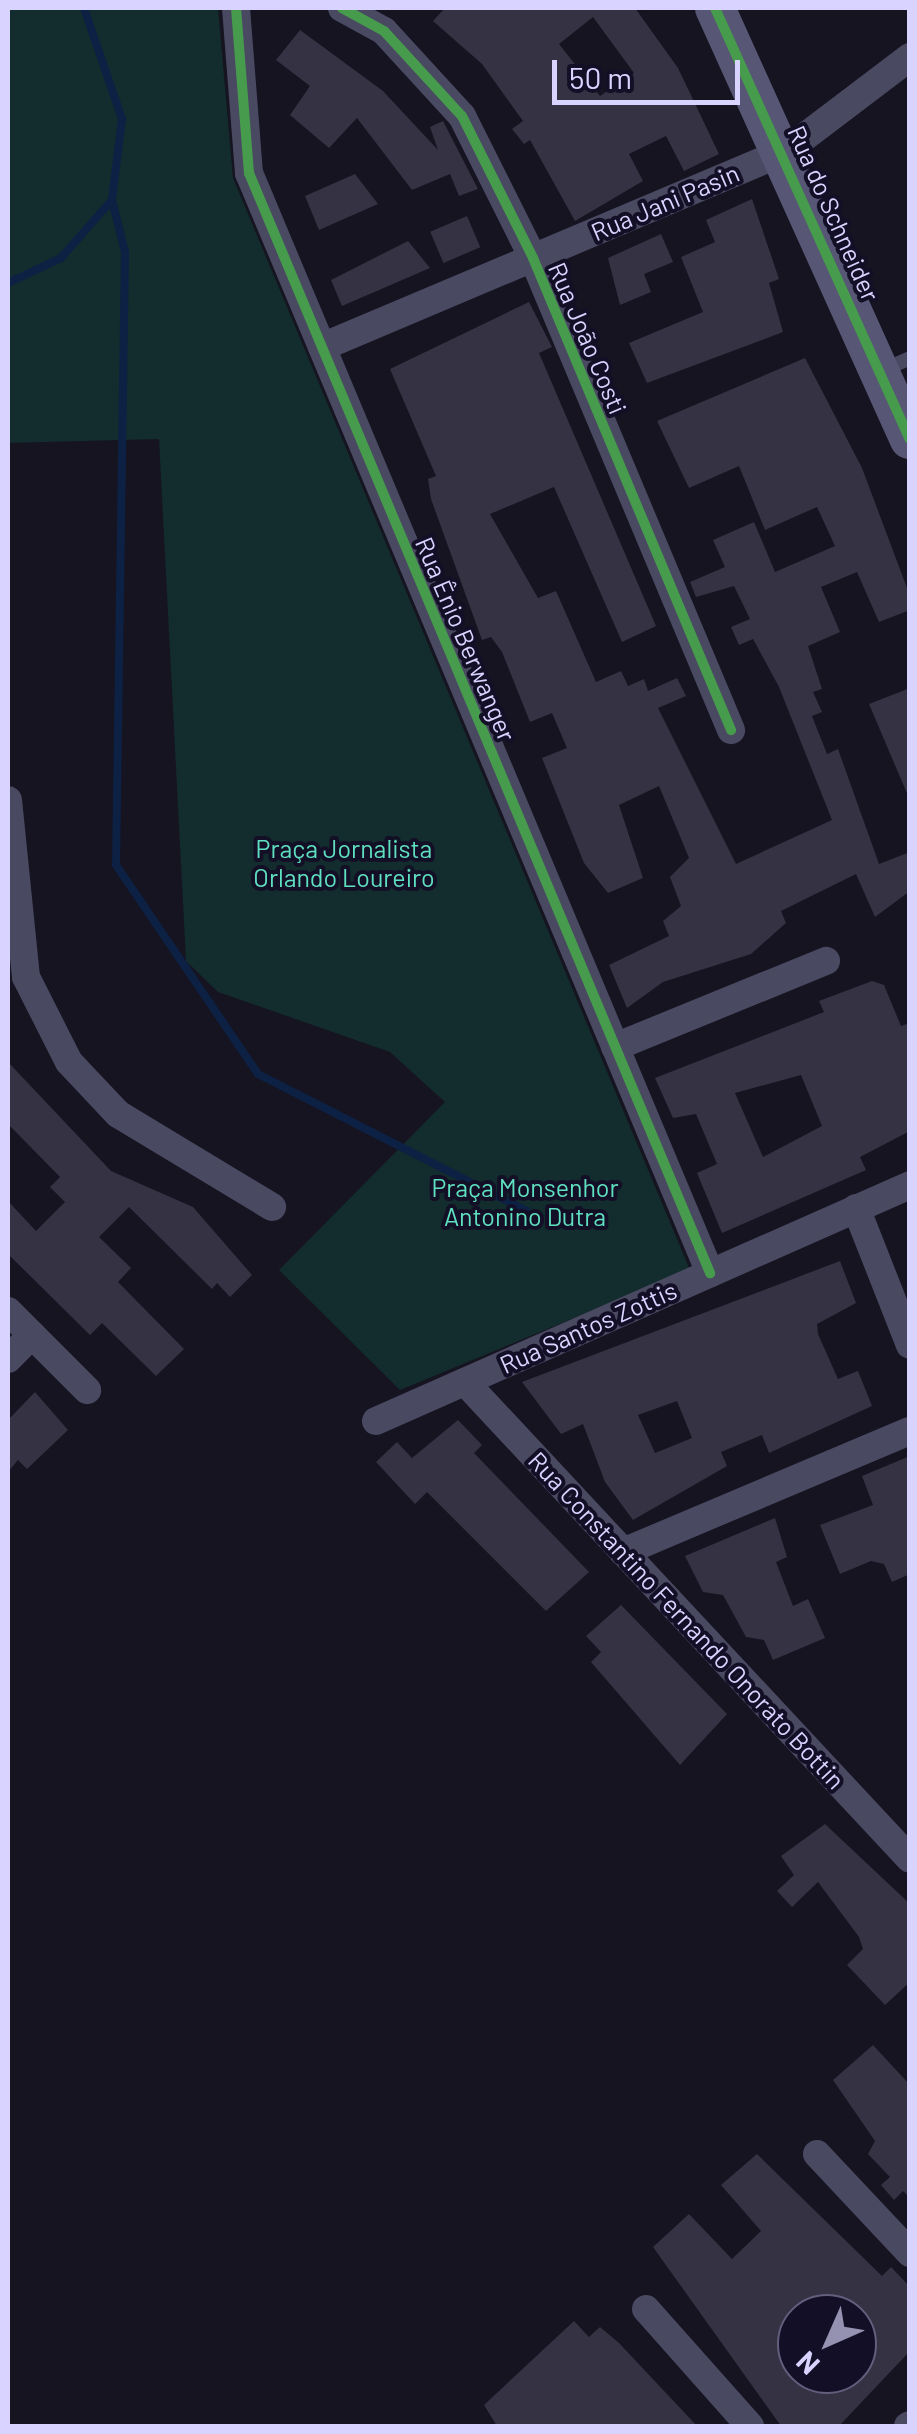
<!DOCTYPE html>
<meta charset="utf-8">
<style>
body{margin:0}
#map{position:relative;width:917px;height:2434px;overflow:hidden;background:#161421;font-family:Barlow,sans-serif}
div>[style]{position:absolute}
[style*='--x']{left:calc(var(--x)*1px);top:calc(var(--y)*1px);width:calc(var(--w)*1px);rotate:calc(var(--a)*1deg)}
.green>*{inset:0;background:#132c2d}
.stream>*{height:8px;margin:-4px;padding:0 4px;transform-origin:4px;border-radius:4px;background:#0d2144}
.building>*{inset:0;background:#343243;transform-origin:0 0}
.lane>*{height:14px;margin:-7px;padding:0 7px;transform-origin:7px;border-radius:7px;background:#4a4962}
.street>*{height:28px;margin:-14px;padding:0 14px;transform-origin:14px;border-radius:14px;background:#4a4962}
.secondary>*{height:40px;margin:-20px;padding:0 20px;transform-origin:20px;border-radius:20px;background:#575674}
.cycleway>*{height:10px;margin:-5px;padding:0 5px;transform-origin:5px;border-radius:5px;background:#469c4c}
span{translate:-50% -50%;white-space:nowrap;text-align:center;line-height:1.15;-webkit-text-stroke:8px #130f26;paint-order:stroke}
.street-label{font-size:25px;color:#d9d4ff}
.park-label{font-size:25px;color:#5fe0c0}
.frame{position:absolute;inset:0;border:10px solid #d9d4ff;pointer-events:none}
.north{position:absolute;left:777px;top:2294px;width:100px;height:100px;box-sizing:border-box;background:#130f26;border:2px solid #625e7d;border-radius:50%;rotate:225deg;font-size:28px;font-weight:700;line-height:40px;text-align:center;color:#d9d4ff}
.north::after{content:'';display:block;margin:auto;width:35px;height:45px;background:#9591b1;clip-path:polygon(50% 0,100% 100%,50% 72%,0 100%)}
.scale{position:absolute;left:552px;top:60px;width:188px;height:45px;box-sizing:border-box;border:5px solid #d9d4ff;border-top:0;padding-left:12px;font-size:30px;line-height:35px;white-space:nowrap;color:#d9d4ff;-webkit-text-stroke:8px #130f26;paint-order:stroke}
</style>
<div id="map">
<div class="green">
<div style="clip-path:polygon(8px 8px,218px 8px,233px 178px,690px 1270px,400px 1390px,279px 1270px,445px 1102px,390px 1052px,218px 992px,186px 961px,159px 439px,8px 443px)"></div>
</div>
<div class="stream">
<div style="--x:112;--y:200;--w:54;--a:76"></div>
<div style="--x:125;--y:252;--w:613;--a:90.84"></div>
<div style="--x:116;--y:865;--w:253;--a:55.8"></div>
<div style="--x:258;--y:1074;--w:302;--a:27"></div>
<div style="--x:8;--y:283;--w:59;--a:-25.3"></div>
<div style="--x:61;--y:258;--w:77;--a:-48.7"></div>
<div style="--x:112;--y:200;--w:82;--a:-83"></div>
<div style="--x:122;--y:119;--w:117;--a:-108.9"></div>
</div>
<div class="building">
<div style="clip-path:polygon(evenodd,445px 8px,635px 8px,678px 68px,719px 154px,684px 171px,666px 136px,629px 154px,643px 181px,575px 221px,530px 140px,524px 144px,512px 129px,523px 121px,482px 64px,433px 21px,445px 8px,593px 17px,634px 73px,600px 96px,559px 44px,593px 17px)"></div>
<div style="clip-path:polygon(300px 30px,383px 91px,438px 150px,430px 127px,443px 121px,478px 189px,459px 196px,450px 174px,412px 190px,357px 118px,329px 148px,290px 115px,310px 86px,276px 60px)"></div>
<div style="clip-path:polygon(355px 174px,378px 204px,319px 230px,305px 196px)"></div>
<div style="clip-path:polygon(752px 199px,779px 279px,769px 283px,783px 332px,647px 383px,629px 343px,703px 312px,681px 257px,715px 242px,706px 220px)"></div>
<div style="left:467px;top:216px;width:34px;height:40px;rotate:67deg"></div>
<div style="clip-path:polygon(661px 234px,673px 262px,644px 274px,651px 292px,620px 305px,608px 258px)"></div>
<div style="clip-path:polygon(408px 241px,430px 268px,342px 306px,331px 280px)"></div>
<div style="clip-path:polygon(529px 302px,552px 347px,539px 353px,656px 626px,622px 642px,554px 487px,490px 514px,538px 598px,556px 591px,596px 682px,621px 671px,628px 686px,644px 679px,648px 691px,677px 678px,686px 696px,658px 708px,736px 864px,832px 820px,779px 687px,753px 639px,739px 645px,731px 627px,750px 619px,734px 586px,696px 597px,690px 582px,725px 567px,713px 540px,754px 522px,775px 572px,835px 546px,817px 507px,765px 530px,739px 466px,689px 488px,657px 421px,805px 358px,862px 468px,910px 596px,910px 610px,879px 622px,857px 572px,821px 587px,840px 632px,808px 646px,822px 689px,813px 692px,822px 712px,812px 716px,827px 754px,838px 749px,879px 864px,910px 852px,910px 891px,875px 917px,856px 874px,781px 911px,786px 923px,751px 954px,663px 982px,627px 1008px,609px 965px,669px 936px,663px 921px,681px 906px,670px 877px,689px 858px,659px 786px,619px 805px,643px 878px,608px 893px,584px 863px,542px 758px,567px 748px,552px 713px,530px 722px,502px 652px,491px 637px,482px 640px,431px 499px,428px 479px,436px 476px,390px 369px)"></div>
<div style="clip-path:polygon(910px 688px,910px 798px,909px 798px,869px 704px)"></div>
<div style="clip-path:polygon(evenodd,872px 981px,884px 985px,901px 1026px,910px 1023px,910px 1131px,860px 1157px,866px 1170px,722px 1233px,697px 1173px,717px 1164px,696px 1114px,673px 1118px,655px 1078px,824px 1012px,819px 1001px,872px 981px,801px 1075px,822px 1126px,763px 1157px,735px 1093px,801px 1075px)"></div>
<div style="clip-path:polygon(8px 1062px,111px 1171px,193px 1207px,252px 1275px,230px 1297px,217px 1283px,212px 1289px,129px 1207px,99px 1237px,131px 1268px,118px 1282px,184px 1349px,156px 1376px,102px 1323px,90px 1335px,8px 1254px,8px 1201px,36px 1231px,65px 1202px,50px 1187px,60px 1177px,8px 1124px)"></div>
<div style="clip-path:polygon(evenodd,840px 1261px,856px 1303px,817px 1324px,818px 1334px,838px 1379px,858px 1371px,872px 1406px,769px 1453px,762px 1435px,721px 1452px,727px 1466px,633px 1520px,605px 1482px,583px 1424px,561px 1434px,522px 1382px,840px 1261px,677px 1401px,692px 1438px,655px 1453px,638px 1415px,677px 1401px)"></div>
<div style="clip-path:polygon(35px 1392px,68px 1430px,27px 1469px,18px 1460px,8px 1472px,8px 1420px)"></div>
<div style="clip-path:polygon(458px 1420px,482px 1445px,474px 1453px,589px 1572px,546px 1611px,427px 1492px,415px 1504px,376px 1462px,397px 1442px,412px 1458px)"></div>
<div style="clip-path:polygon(910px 1456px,910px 1574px,892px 1582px,884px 1564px,871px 1561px,840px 1574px,820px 1525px,873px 1505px,862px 1476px)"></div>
<div style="clip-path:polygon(775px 1518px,787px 1557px,776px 1562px,793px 1606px,808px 1599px,825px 1638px,773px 1660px,764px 1640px,746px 1637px,723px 1595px,703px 1592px,685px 1556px)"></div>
<div style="clip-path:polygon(621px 1605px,727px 1714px,680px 1765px,591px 1662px,601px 1652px,586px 1636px)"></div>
<div style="clip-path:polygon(825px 1824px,910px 1904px,910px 1982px,885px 2005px,847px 1965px,863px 1949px,859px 1937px,818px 1882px,792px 1907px,777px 1891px,794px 1875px,781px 1856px)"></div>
<div style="clip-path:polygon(873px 2045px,910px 2085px,910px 2198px,903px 2191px,894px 2200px,881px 2185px,890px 2177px,868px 2154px,875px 2141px,833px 2080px)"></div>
<div style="clip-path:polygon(evenodd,757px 2154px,882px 2276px,891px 2267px,910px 2287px,910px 2351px,839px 2426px,781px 2426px,653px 2247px,689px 2214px,732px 2259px,761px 2231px,721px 2185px,757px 2154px,797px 2314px,857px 2314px,857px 2374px,797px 2374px,797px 2314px)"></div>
<div style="clip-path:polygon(574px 2321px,589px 2337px,600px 2327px,619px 2343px,697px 2426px,497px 2426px,484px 2405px)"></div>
</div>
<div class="lane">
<div style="--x:881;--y:371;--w:32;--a:-24"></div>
</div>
<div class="street">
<div style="--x:236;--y:8;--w:166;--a:85.5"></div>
<div style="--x:249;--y:173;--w:1193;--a:67.26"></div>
<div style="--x:342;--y:8;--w:48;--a:28.7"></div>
<div style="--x:384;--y:31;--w:115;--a:47.5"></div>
<div style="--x:462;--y:116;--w:159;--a:63.4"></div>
<div style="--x:533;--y:258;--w:512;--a:67.24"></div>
<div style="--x:322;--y:347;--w:504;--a:-22.9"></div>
<div style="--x:786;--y:151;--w:156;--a:-37.2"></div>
<div style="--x:8;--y:800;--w:178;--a:84.2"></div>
<div style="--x:26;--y:977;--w:95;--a:63.2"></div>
<div style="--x:69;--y:1062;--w:71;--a:46.7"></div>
<div style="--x:118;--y:1114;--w:180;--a:31.1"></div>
<div style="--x:615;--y:1047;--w:228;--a:-22.2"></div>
<div style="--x:856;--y:1208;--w:147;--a:68.5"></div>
<div style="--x:8;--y:1311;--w:112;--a:45"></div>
<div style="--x:8;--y:1359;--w:34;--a:-45"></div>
<div style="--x:465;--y:1382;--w:652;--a:46.99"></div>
<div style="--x:376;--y:1421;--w:584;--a:-23.84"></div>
<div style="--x:623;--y:1552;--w:311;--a:-22.9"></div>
<div style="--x:817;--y:2154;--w:136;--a:46.8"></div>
<div style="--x:646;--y:2309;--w:157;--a:48.4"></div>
<div style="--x:908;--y:2426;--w:2;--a:-27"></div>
</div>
<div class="secondary">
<div style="--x:715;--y:8;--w:473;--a:65.7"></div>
</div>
<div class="cycleway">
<div style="--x:236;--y:8;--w:166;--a:85.5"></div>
<div style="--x:249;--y:173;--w:1193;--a:67.26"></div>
<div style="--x:342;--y:8;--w:48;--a:28.7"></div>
<div style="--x:384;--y:31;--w:115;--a:47.5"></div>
<div style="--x:462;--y:116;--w:159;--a:63.4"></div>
<div style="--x:533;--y:258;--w:512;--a:67.24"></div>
<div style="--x:715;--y:8;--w:473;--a:65.7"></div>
</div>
<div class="street-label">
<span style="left:665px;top:202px;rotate:-23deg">Rua Jani Pasin</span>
<span style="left:834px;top:213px;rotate:66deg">Rua do Schneider</span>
<span style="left:588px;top:338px;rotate:67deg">Rua João Costi</span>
<span style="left:466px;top:639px;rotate:67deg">Rua Ênio Berwanger</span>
<span style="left:588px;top:1327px;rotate:-24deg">Rua Santos Zottis</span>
<span style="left:687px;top:1620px;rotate:47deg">Rua Constantino Fernando Onorato Bottin</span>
</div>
<div class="park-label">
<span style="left:344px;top:863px">Praça Jornalista<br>Orlando Loureiro</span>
<span style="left:525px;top:1202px">Praça Monsenhor<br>Antonino Dutra</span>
</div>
<div class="frame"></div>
<div class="north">N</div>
<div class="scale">50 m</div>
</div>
